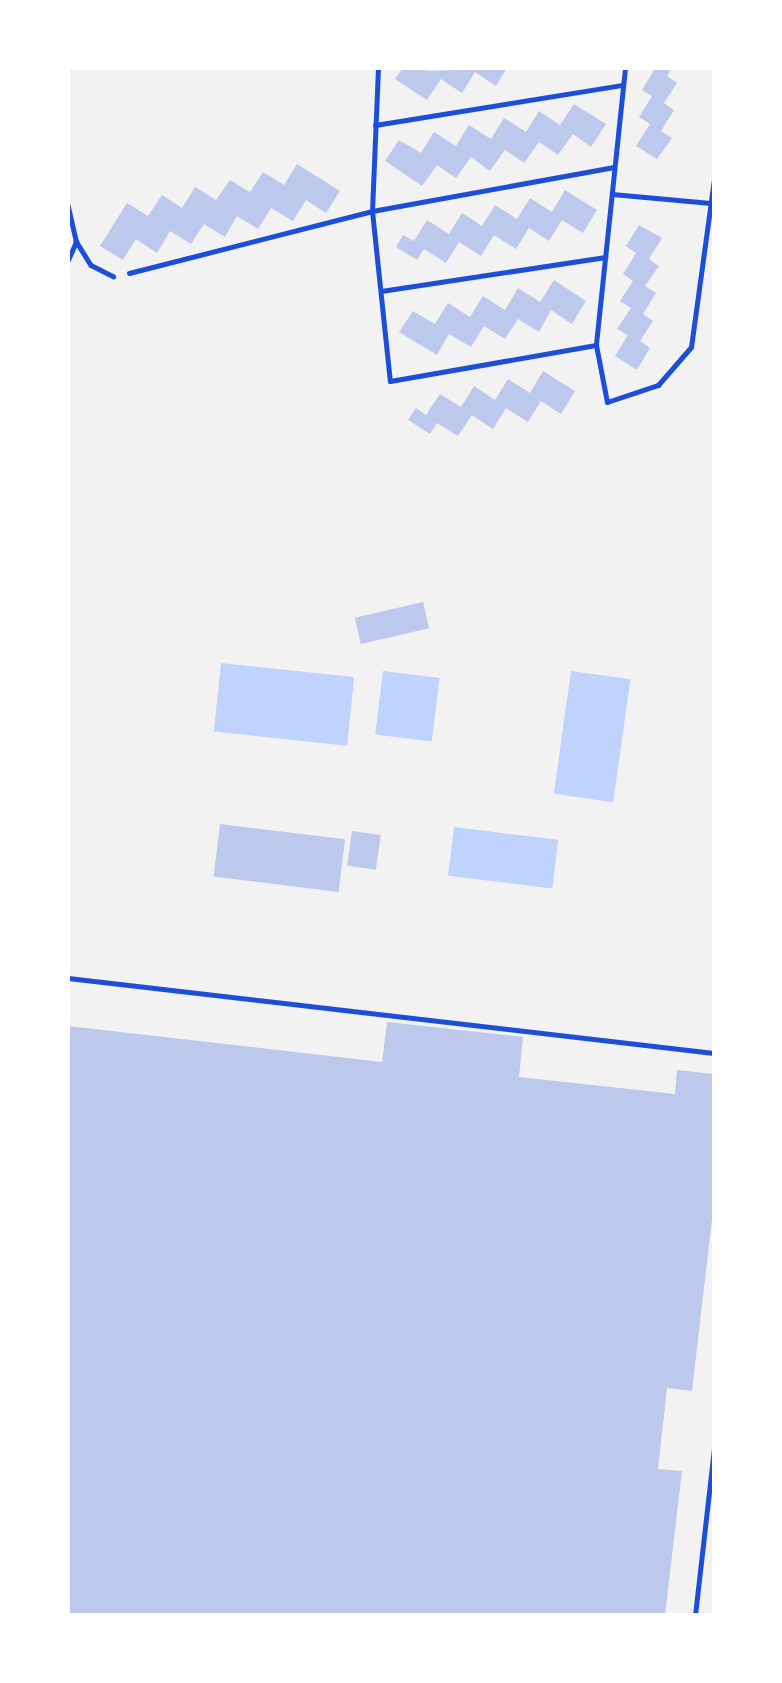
<!DOCTYPE html>
<style>
body{margin:0}
#map{position:relative;width:782px;height:1683px;overflow:hidden;background:#f2f2f2;font-family:"Asap Condensed",sans-serif}
div>[style]{position:absolute}
[style*='--x']{left:calc(var(--x)*1px);top:calc(var(--y)*1px);width:calc(var(--w)*1px);rotate:calc(var(--a)*1deg)}
.water>*{inset:0;background:#bfd3fe;transform-origin:0 0}
.building>*{inset:0;background:#bdc9ec;transform-origin:0 0}
.path>*{height:4.5px;margin:-2.25px;padding:0 2.25px;transform-origin:2.25px;border-radius:2.25px;background:#1d4ed8}
.service>*{height:5px;margin:-2.5px;padding:0 2.5px;transform-origin:2.5px;border-radius:2.5px;background:#1d4ed8}
span{translate:-50% -50%;white-space:nowrap;text-align:center;line-height:1.15;-webkit-text-stroke:7px #fff;paint-order:stroke}
.frame{position:absolute;inset:0;border:70px solid #fff;pointer-events:none}
</style>
<div id="map">
<div class="water">
<div style="left:221px;top:663px;width:134px;height:69px;rotate:6deg"></div>
<div style="left:383px;top:671px;width:57px;height:64px;rotate:7deg"></div>
<div style="left:571px;top:671px;width:60px;height:124px;rotate:8deg"></div>
<div style="left:454px;top:827px;width:105px;height:49px;rotate:7deg"></div>
</div>
<div class="building">
<div style="clip-path:polygon(403px 68px,430px 71px,507px 68px,496px 86px,475px 72px,462px 93px,441px 79px,427px 100px,395px 79px)"></div>
<div style="clip-path:polygon(655px 68px,672px 68px,667px 76px,677px 83px,664px 103px,674px 110px,661px 131px,672px 138px,657px 159px,636px 146px,650px 124px,639px 117px,652px 96px,642px 90px)"></div>
<div style="clip-path:polygon(574px 104px,606px 124px,591px 147px,573px 134px,558px 155px,539px 142px,524px 163px,505px 150px,490px 171px,471px 157px,456px 178px,437px 165px,422px 186px,385px 161px,399px 140px,421px 153px,434px 132px,456px 146px,469px 125px,491px 139px,504px 118px,526px 132px,539px 111px,560px 125px)"></div>
<div style="clip-path:polygon(297px 164px,340px 191px,326px 213px,306px 200px,293px 221px,271px 208px,258px 229px,237px 216px,225px 237px,204px 224px,191px 244px,170px 231px,157px 253px,136px 239px,123px 260px,100px 246px,127px 203px,148px 216px,162px 195px,182px 208px,195px 187px,216px 200px,230px 180px,250px 192px,263px 172px,284px 185px)"></div>
<div style="clip-path:polygon(565px 190px,597px 210px,583px 233px,562px 220px,549px 241px,529px 228px,516px 249px,494px 235px,481px 256px,459px 242px,446px 263px,424px 249px,417px 260px,396px 247px,403px 235px,414px 241px,427px 220px,449px 234px,462px 213px,482px 226px,495px 205px,517px 219px,530px 198px,552px 212px)"></div>
<div style="clip-path:polygon(639px 225px,662px 238px,649px 259px,659px 266px,645px 286px,656px 293px,643px 314px,653px 321px,640px 341px,650px 348px,637px 370px,615px 356px,628px 335px,617px 329px,631px 308px,620px 301px,633px 281px,623px 274px,636px 253px,626px 246px)"></div>
<div style="clip-path:polygon(554px 280px,586px 301px,572px 324px,551px 310px,539px 332px,518px 319px,505px 339px,484px 326px,471px 347px,449px 334px,437px 355px,399px 332px,413px 311px,435px 324px,448px 303px,470px 317px,483px 296px,505px 310px,518px 288px,540px 302px)"></div>
<div style="clip-path:polygon(543px 371px,575px 391px,561px 414px,541px 401px,528px 422px,506px 408px,493px 429px,472px 415px,458px 436px,437px 423px,430px 434px,408px 420px,416px 408px,426px 415px,440px 394px,461px 407px,474px 386px,495px 400px,508px 379px,530px 393px)"></div>
<div style="left:423px;top:602px;width:27px;height:70px;rotate:77deg"></div>
<div style="left:220px;top:824px;width:126px;height:53px;rotate:7deg"></div>
<div style="left:352px;top:831px;width:29px;height:35px;rotate:8deg"></div>
<div style="clip-path:polygon(387px 1022px,523px 1037px,519px 1077px,675px 1094px,677px 1070px,714px 1074px,714px 1202px,692px 1391px,667px 1388px,658px 1469px,682px 1471px,665px 1615px,68px 1615px,68px 1026px,382px 1062px)"></div>
</div>
<div class="path">
<div style="--x:68;--y:205;--w:37;--a:77"></div>
<div style="--x:76;--y:241;--w:28;--a:58"></div>
<div style="--x:91;--y:265;--w:25;--a:27"></div>
<div style="--x:68;--y:260;--w:20;--a:-66"></div>
</div>
<div class="service">
<div style="--x:378;--y:68;--w:143;--a:92.4"></div>
<div style="--x:372;--y:211;--w:171;--a:84"></div>
<div style="--x:390;--y:381;--w:209;--a:-9.9"></div>
<div style="--x:625;--y:68;--w:279;--a:96"></div>
<div style="--x:596;--y:345;--w:58;--a:79.1"></div>
<div style="--x:607;--y:402;--w:54;--a:-18.4"></div>
<div style="--x:658;--y:385;--w:50;--a:-49"></div>
<div style="--x:691;--y:347;--w:169;--a:-82.2"></div>
<div style="--x:375;--y:125;--w:251;--a:-9.2"></div>
<div style="--x:612;--y:194;--w:99;--a:5.2"></div>
<div style="--x:129;--y:273;--w:251;--a:-14.3"></div>
<div style="--x:372;--y:211;--w:246;--a:-10.3"></div>
<div style="--x:381;--y:291;--w:227;--a:-8.6"></div>
<div style="--x:68;--y:978;--w:650;--a:6.62"></div>
<div style="--x:695;--y:1615;--w:167;--a:-83.5"></div>
</div>
<div class="frame"></div>
</div>
